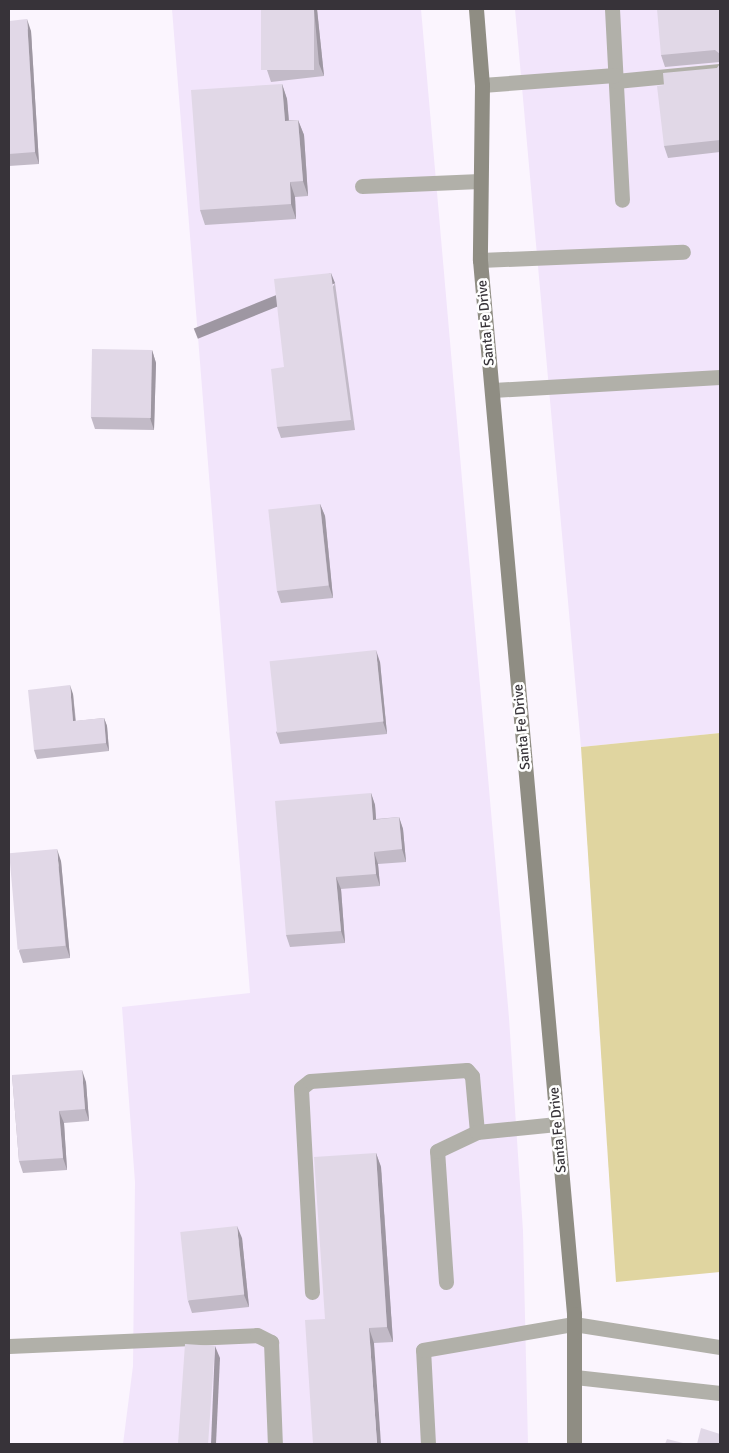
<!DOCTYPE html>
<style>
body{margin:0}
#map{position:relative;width:729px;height:1453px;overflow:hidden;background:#fbf5fe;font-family:Signika,sans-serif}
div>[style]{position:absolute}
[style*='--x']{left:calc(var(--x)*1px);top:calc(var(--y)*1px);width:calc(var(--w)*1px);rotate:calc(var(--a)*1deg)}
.built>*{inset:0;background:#f2e5fb}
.green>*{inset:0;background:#e0d5a0}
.lane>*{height:15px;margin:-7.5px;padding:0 7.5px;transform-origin:7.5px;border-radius:7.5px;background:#b1b0a9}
.street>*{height:15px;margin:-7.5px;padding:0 7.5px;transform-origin:7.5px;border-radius:7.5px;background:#b1b0a9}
.secondary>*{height:15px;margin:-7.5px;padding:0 7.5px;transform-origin:7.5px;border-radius:7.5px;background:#8f8d83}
.wall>*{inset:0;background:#c2bac7}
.shaded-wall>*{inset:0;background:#9e97a2;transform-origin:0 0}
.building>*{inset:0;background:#e1d8e7;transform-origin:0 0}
span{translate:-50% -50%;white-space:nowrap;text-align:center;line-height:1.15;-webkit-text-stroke:5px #fff;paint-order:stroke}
.street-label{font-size:14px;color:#373339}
.frame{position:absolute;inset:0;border:10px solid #373339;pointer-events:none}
</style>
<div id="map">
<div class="built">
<div style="clip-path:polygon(172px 9px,421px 9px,509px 1018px,523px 1231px,528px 1444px,123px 1444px,133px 1366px,135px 1182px,122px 1007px,250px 993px)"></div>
<div style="clip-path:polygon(515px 9px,720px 9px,720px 733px,581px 747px)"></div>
</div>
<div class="green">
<div style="clip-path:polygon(720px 733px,720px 1272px,616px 1282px,581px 747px)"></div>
</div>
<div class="lane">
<div style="--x:612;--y:9;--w:191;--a:87"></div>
<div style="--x:616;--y:81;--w:104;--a:-5.5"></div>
<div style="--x:482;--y:85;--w:133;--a:-4.3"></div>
<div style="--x:362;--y:186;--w:118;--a:-2.4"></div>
<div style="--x:480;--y:260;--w:203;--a:-2.3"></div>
<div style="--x:493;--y:390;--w:227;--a:-3.3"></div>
<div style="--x:446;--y:1282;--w:131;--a:-93.9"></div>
<div style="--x:437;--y:1151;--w:44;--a:-25.4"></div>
<div style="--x:312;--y:1292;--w:204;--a:-93.1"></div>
<div style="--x:301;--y:1088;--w:11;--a:-38"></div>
<div style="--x:310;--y:1081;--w:157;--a:-4"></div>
<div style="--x:467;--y:1070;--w:8;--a:50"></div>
<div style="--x:472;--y:1076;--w:56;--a:84.9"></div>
<div style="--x:477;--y:1132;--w:80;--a:-5.7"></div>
<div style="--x:9;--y:1346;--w:248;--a:-2.5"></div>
<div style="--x:257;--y:1335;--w:16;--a:27"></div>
<div style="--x:271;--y:1342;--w:102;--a:87.8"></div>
<div style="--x:428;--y:1444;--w:94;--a:-93"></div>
<div style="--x:423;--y:1350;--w:153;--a:-9.8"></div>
</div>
<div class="street">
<div style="--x:574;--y:1324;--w:148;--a:9"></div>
<div style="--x:575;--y:1377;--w:146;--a:6.3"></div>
</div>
<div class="secondary">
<div style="--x:476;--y:9;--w:76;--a:85.5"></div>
<div style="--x:482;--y:85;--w:175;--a:90.7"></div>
<div style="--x:480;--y:260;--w:1058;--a:84.9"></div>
<div style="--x:574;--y:1314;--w:130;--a:90"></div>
</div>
<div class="wall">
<div style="clip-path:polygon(261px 9px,317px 9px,324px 76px,271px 82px,267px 70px)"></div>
<div style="clip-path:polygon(720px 9px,720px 62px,665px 67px,661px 55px)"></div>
<div style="clip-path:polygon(9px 21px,31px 31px,39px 164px,9px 166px)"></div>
<div style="clip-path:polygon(720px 64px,720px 152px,668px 158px,664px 146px,664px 85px,717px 68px)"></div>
<div style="clip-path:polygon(282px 84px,287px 99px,289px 120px,298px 120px,304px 135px,308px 196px,295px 197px,296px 219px,205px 225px,200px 210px)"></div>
<div style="clip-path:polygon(335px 283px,355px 430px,281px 438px,277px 427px,284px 367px)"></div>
<div style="clip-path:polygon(152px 350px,156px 363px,154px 430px,95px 429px,91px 417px)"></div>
<div style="clip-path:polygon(320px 504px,325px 516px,333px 598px,281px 603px,277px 591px)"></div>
<div style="clip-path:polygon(380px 662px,387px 734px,280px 744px,276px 732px)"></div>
<div style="clip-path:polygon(73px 694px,76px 721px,104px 718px,107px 726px,109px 751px,37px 759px,34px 750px)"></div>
<div style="clip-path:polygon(371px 793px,375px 805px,376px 819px,399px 817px,403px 829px,406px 862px,378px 864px,380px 886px,341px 889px,345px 943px,290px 947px,286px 935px)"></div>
<div style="clip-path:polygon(61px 861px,70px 958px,23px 963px,19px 951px)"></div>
<div style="clip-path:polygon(12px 1075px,86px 1082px,89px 1121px,64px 1123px,67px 1170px,23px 1173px,19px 1161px)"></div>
<div style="clip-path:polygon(376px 1153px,381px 1167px,393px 1342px,374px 1343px,325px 1319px)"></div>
<div style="clip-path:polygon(242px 1238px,249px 1307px,192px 1313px,188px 1301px)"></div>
</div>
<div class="shaded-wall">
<div style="clip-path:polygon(314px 9px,317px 9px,324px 76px,319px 64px)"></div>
<div style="clip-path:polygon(27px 19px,31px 31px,39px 164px,35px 152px)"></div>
<div style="clip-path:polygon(282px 84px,287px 99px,290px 136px,285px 121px)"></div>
<div style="clip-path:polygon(298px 120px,304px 135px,308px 196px,303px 181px)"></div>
<div style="clip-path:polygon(290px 182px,295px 197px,296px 219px,291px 204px)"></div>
<div style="left:331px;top:273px;width:11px;height:148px;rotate:68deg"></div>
<div style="clip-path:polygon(152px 350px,156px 363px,154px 430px,150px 418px)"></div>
<div style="clip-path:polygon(320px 504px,325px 516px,333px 598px,329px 586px)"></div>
<div style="clip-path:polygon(376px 650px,380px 662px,387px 734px,383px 722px)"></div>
<div style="clip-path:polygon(70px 685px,73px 694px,76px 729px,73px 721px)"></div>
<div style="clip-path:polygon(104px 718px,107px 726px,109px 751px,106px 743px)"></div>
<div style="clip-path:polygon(371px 793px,375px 805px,377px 832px,373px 820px)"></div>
<div style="clip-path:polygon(399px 817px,403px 829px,406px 862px,402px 849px)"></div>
<div style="clip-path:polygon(57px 849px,61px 861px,70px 958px,66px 946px)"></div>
<div style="clip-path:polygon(374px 852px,378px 864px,380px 886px,376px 874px)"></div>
<div style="clip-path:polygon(336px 877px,341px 889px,345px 943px,341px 931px)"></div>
<div style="clip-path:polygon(82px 1070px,86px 1082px,89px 1121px,85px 1109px)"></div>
<div style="clip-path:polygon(59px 1111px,64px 1123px,67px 1170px,63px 1158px)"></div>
<div style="clip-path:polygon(376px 1153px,381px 1167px,393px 1342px,387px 1327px)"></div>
<div style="clip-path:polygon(237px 1226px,242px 1238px,249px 1307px,244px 1295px)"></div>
<div style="clip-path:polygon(369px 1328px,374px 1343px,381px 1444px,377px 1444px)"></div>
<div style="clip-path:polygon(215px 1346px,220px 1358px,216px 1444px,211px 1444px)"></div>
</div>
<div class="building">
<div style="left:261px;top:9px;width:53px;height:61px"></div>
<div style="clip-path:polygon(657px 9px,720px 9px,720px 54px,715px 50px,661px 55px)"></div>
<div style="clip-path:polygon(27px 19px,35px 152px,9px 154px,9px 21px)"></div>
<div style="clip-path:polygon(720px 64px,720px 140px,664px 146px,657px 86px,664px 85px,663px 73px,717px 68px)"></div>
<div style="clip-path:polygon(282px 84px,285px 121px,298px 120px,303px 181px,290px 182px,291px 204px,200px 210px,191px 90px)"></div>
<div style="clip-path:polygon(331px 273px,351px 420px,277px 427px,271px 369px,284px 367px,274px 279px)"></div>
<div style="left:92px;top:349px;width:60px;height:68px;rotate:1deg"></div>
<div style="left:320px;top:504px;width:82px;height:52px;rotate:84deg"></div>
<div style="left:376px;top:650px;width:72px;height:107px;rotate:84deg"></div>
<div style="clip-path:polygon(70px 685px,73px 721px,104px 718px,106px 743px,34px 750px,28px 690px)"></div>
<div style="clip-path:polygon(371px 793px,373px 820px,399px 817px,402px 849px,374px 852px,376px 874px,336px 877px,341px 931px,286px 935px,275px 801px)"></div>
<div style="left:57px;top:849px;width:97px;height:48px;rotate:85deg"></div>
<div style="clip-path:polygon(82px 1070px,85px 1109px,59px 1111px,63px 1158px,19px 1161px,12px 1075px)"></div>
<div style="clip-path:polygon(376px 1153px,387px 1327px,369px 1328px,377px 1444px,313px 1444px,305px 1320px,325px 1319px,314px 1157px)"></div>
<div style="left:237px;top:1226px;width:69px;height:57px;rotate:84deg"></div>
<div style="left:185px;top:1344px;width:30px;height:100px;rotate:4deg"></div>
<div style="clip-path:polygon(701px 1428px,720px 1434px,720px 1444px,697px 1444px)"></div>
<div style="clip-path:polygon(667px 1439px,687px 1444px,665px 1444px)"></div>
</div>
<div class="street-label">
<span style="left:486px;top:323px;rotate:-95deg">Santa Fe Drive</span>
<span style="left:522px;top:727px;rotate:-95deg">Santa Fe Drive</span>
<span style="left:558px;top:1130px;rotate:-95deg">Santa Fe Drive</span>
</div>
<div class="frame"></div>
</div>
